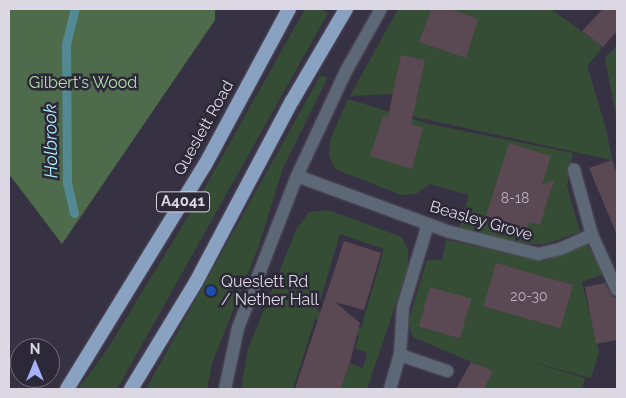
<!DOCTYPE html>
<style>
body{margin:0}
#map{position:relative;width:626px;height:398px;overflow:hidden;background:#373243;font-family:Raleway,sans-serif}
div>[style]{position:absolute}
[style*='--x']{left:calc(var(--x)*1px);top:calc(var(--y)*1px);width:calc(var(--w)*1px);rotate:calc(var(--a)*1deg)}
.green>*{inset:0;background:#364d35}
.forest>*{inset:0;background:#4e6b4c}
.stream>*{height:9px;margin:-4.5px;padding:0 4.5px;transform-origin:4.5px;border-radius:4.5px;background:#538993}
.building>*{inset:0;background:#5a4853;transform-origin:0 0}
.roads{filter:drop-shadow(0 0 1px #555060) drop-shadow(0 0 1px #555060)}
.service>*{height:12px;margin:-6px;padding:0 6px;transform-origin:6px;border-radius:6px;background:#5c6876}
.minor>*{height:12px;margin:-6px;padding:0 6px;transform-origin:6px;border-radius:6px;background:#5c6876}
.trunk>*{height:14px;margin:-7px;padding:0 7px;transform-origin:7px;border-radius:7px;background:#89a2c2}
.dots>*{width:14px;height:14px;translate:-50% -50%;box-sizing:border-box;border:2px solid #2d2838;border-radius:50%}
span{translate:-50% -50%;white-space:nowrap;text-align:center;line-height:1.15;-webkit-text-stroke:5px #2d2838;paint-order:stroke}
.number-label{font-size:14px;color:#bbb4bf}
.number-label span{-webkit-text-stroke-width:0}
.shield-label span{padding:1px 4px;background:#2d2838;border:1px solid;border-radius:4px;-webkit-text-stroke-width:0}
.shield-label{font-size:15px;color:#dbd8e3;font-weight:700}
.park-label{font-size:16px;color:#aee1ac}
.street-label{font-size:16px;color:#dbd8e3}
.poi-label{font-size:16px;color:#dbd8e3}
.left{translate:0 -50%;text-align:left}
.water-label{font-size:18px;color:#abf1fe;font-style:italic}
.frame{position:absolute;inset:0;border:10px solid #dbd8e3;pointer-events:none}
.north{position:absolute;left:10px;top:338px;width:50px;height:50px;box-sizing:border-box;background:#2d2838;border:1px solid #736e7c;border-radius:50%;rotate:0deg;font-size:14px;font-weight:700;line-height:20px;text-align:center;color:#dbd8e3}
.north::after{content:'';display:block;margin:auto;width:18px;height:22px;background:#a4b2fc;clip-path:polygon(50% 0,100% 100%,50% 72%,0 100%)}
</style>
<div id="map">
<div class="green">
<div style="clip-path:polygon(305px 9px,322px 9px,328px 13px,117px 389px,78px 389px,107px 350px,195px 205px)"></div>
<div style="clip-path:polygon(398px 9px,551px 9px,603px 47px,587px 66px,606px 128px,612px 160px,411px 116px,393px 94px,350px 96px)"></div>
<div style="clip-path:polygon(617px 46px,617px 122px,605px 58px)"></div>
<div style="clip-path:polygon(320px 76px,328px 77px,283px 168px,258px 248px,212px 363px,207px 389px,146px 389px)"></div>
<div style="clip-path:polygon(348px 99px,429px 124px,573px 153px,567px 186px,580px 232px,545px 244px,521px 244px,459px 228px,469px 195px,430px 184px,416px 194px,401px 195px,335px 169px,329px 154px,330px 140px)"></div>
<div style="clip-path:polygon(evenodd,328px 210px,402px 237px,408px 251px,408px 268px,367px 389px,341px 388px,350px 363px,363px 368px,367px 353px,355px 348px,359px 336px,315px 319px,293px 389px,241px 389px,248px 349px,297px 228px,309px 212px,328px 210px,340px 234px,384px 249px,361px 328px,317px 311px,340px 234px)"></div>
<div style="clip-path:polygon(446px 240px,544px 260px,586px 242px,604px 274px,582px 282px,599px 352px,591px 378px,524px 360px,585px 378px,582px 389px,484px 389px,493px 371px,413px 337px,408px 323px,427px 260px,442px 260px)"></div>
</div>
<div class="forest">
<div style="clip-path:polygon(9px 9px,215px 9px,215px 20px,62px 244px,9px 174px)"></div>
</div>
<div class="stream">
<div style="--x:74;--y:213;--w:31;--a:-103"></div>
<div style="--x:67;--y:183;--w:139;--a:-90.4"></div>
<div style="--x:66;--y:44;--w:36;--a:-76"></div>
</div>
<div class="building">
<div style="clip-path:polygon(431px 9px,451px 9px,478px 19px,466px 58px,419px 42px)"></div>
<div style="clip-path:polygon(603px 9px,617px 9px,617px 31px,603px 47px,582px 31px)"></div>
<div style="clip-path:polygon(401px 55px,425px 60px,411px 124px,423px 128px,412px 169px,370px 156px,383px 116px,388px 117px)"></div>
<div style="clip-path:polygon(509px 143px,551px 156px,542px 185px,554px 180px,540px 225px,529px 222px,526px 232px,485px 219px)"></div>
<div style="clip-path:polygon(612px 160px,617px 174px,617px 235px,589px 168px)"></div>
<div style="clip-path:polygon(344px 241px,381px 253px,364px 310px,335px 302px,360px 323px,350px 362px,341px 389px,295px 389px)"></div>
<div style="left:496px;top:263px;width:80px;height:45px;rotate:16deg"></div>
<div style="clip-path:polygon(605px 283px,612px 296px,617px 298px,617px 340px,596px 344px,585px 287px)"></div>
<div style="left:430px;top:287px;width:43px;height:41px;rotate:16deg"></div>
<div style="clip-path:polygon(471px 362px,493px 371px,484px 389px,456px 389px)"></div>
</div>
<div class="roads">
<div class="service">
<div style="--x:428;--y:224;--w:87;--a:106.8"></div>
<div style="--x:403;--y:307;--w:48;--a:93.6"></div>
<div style="--x:400;--y:355;--w:50;--a:18.8"></div>
<div style="--x:450;--y:232;--w:91;--a:14"></div>
<div style="--x:538;--y:254;--w:23;--a:-13"></div>
<div style="--x:560;--y:249;--w:35;--a:-24"></div>
<div style="--x:592;--y:235;--w:68;--a:-105.3"></div>
<div style="--x:592;--y:235;--w:60;--a:65.6"></div>
<div style="--x:390;--y:389;--w:35;--a:-74"></div>
</div>
<div class="minor">
<div style="--x:297;--y:176;--w:163;--a:20.1"></div>
<div style="--x:225;--y:389;--w:62;--a:-78"></div>
<div style="--x:238;--y:328;--w:163;--a:-68.8"></div>
<div style="--x:297;--y:176;--w:116;--a:-65"></div>
<div style="--x:346;--y:71;--w:71;--a:-60.6"></div>
</div>
<div class="trunk">
<div style="--x:67;--y:389;--w:263;--a:-58.4"></div>
<div style="--x:205;--y:165;--w:177;--a:-61.7"></div>
<div style="--x:131;--y:389;--w:125;--a:-58.7"></div>
<div style="--x:196;--y:282;--w:205;--a:-62.1"></div>
<div style="--x:292;--y:101;--w:107;--a:-59.6"></div>
</div>
</div>
<div class="dots">
<div style="left:211px;top:291px;background:#1a4fb4"></div>
</div>
<div class="number-label">
<span style="left:515px;top:198px">8-18</span>
<span style="left:529px;top:296px">20-30</span>
</div>
<div class="shield-label">
<span style="left:183px;top:202px">A4041</span>
</div>
<div class="park-label">
<span style="left:83px;top:83px">Gilbert's Wood</span>
</div>
<div class="street-label">
<span style="left:204px;top:128px;rotate:-61deg">Queslett Road</span>
<span style="left:481px;top:221px;rotate:16deg">Beasley Grove</span>
</div>
<div class="poi-label">
<span class="left" style="left:221px;top:291px">Queslett Rd<br>/ Nether Hall</span>
</div>
<div class="water-label">
<span style="left:51px;top:141px;rotate:-91deg">Holbrook</span>
</div>
<div class="frame"></div>
<div class="north">N</div>
</div>
